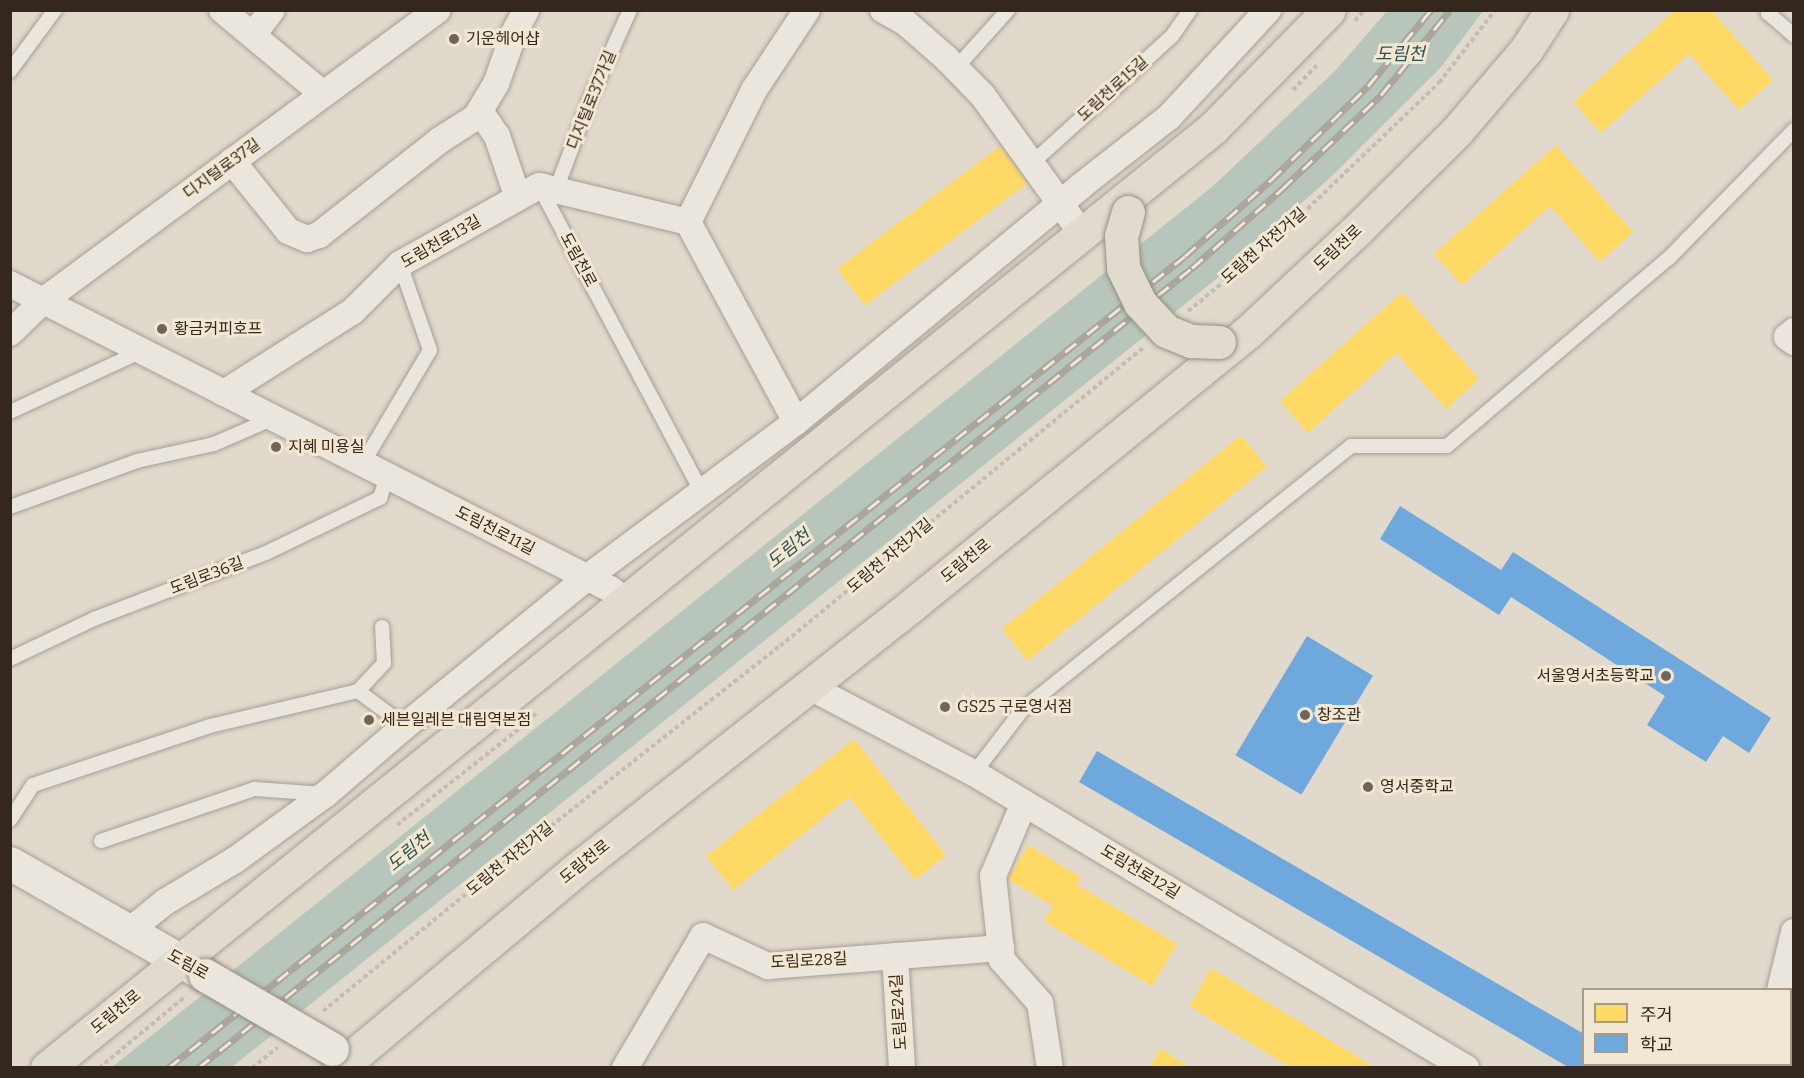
<!DOCTYPE html>
<meta charset="utf-8">
<style>
body{margin:0}
#map{position:relative;width:1804px;height:1078px;overflow:hidden;background:#e1d9cc;font-family:Bitter,"Noto Sans KR",serif}
div>[style]{position:absolute}
[style*='--x']{left:calc(var(--x)*1px);top:calc(var(--y)*1px);width:calc(var(--w)*1px);rotate:calc(var(--a)*1deg)}
.water>*{inset:0;background:#b7c5bb}
.homes>*{inset:0;background:#ffd966;transform-origin:0 0}
.schools>*{inset:0;background:#6fa8dc;transform-origin:0 0}
.path>*{height:4px;margin-top:-2px;transform-origin:0;background:repeating-linear-gradient(90deg,#c2bcb4 0 4.5px,transparent 0 7.5px)}
.roads{filter:drop-shadow(0 0 2px #a69e95) drop-shadow(0 0 2px #a69e95)}
.lane>*{height:14px;margin:-7px;padding:0 7px;transform-origin:7px;border-radius:7px;background:#eae5dd}
.street>*{height:26px;margin:-13px;padding:0 13px;transform-origin:13px;border-radius:13px;background:#eae5dd}
.secondary>*{height:33px;margin:-16.5px;padding:0 16.5px;transform-origin:16.5px;border-radius:16.5px;background:#eae5dd}
.primary>*{height:33px;margin:-16.5px;padding:0 16.5px;transform-origin:16.5px;border-radius:16.5px;background:#e1dacf}
.rail>*{height:7px;margin-top:-3.5px;transform-origin:0;background:repeating-linear-gradient(90deg,#f2e7d2 0 14px,#a9a49d 0 28px);box-sizing:border-box;border-block:2px solid #a9a49d}
.bridges{filter:drop-shadow(0 0 2px #968e84) drop-shadow(0 0 2px #968e84)}
.secondary-bridge>*{height:33px;margin:-16.5px;padding:0 16.5px;transform-origin:16.5px;border-radius:16.5px;background:#eae5dd}
.primary-bridge>*{height:33px;margin:-16.5px;padding:0 16.5px;transform-origin:16.5px;border-radius:16.5px;background:#e1dacf}
.dots>*{width:16px;height:16px;translate:-50% -50%;box-sizing:border-box;border:3px solid #f2e7d2;border-radius:50%}
span{translate:-50% -50%;white-space:nowrap;text-align:center;line-height:1.15;-webkit-text-stroke:6px #f2e7d2;paint-order:stroke}
.poi-label{font-size:16px;color:#34271e}
.left{translate:0 -50%;text-align:left}
.right{translate:-100% -50%;text-align:right}
.street-label{font-size:16px;color:#34271e}
.water-label{font-size:18px;color:#2e524e;font-style:italic}
.frame{position:absolute;inset:0;border:12px solid #34271e;pointer-events:none}
.legend{position:absolute;left:1582px;top:988px;width:210px;height:78px;box-sizing:border-box;background:#f2e7d2;border:2px solid #a69a8a;margin:0;padding:8px 10px;list-style:none;font-size:18px;color:#34271e}
.legend li{display:flex;align-items:center;gap:12px;height:30px}
.legend b{width:30px;border:2px solid #a69a8a}
</style>
<div id="map">
<div class="water">
<div style="clip-path:polygon(1387px 11px,1483px 11px,1442px 66px,1334px 174px,1220px 276px,232px 1067px,111px 1068px,1212px 187px,1336px 70px)"></div>
</div>
<div class="homes">
<div style="clip-path:polygon(1675px 10px,1711px 10px,1773px 80px,1739px 110px,1689px 54px,1601px 133px,1573px 102px)"></div>
<div style="clip-path:polygon(1556px 145px,1633px 232px,1600px 262px,1550px 206px,1462px 285px,1434px 254px)"></div>
<div style="left:1000px;top:146px;width:46px;height:204px;rotate:53deg"></div>
<div style="clip-path:polygon(1402px 292px,1479px 379px,1446px 409px,1396px 353px,1308px 433px,1280px 401px)"></div>
<div style="left:1241px;top:435px;width:41px;height:308px;rotate:51deg"></div>
<div style="clip-path:polygon(854px 739px,946px 855px,915px 880px,849px 797px,733px 890px,706px 856px)"></div>
<div style="clip-path:polygon(1028px 845px,1081px 877px,1077px 885px,1177px 944px,1152px 986px,1044px 921px,1053px 906px,1008px 879px)"></div>
<div style="clip-path:polygon(1211px 968px,1376px 1068px,1292px 1068px,1189px 1006px)"></div>
<div style="clip-path:polygon(1160px 1048px,1191px 1068px,1149px 1068px)"></div>
</div>
<div class="schools">
<div style="clip-path:polygon(1400px 506px,1501px 570px,1513px 552px,1771px 718px,1749px 753px,1723px 736px,1706px 762px,1647px 725px,1665px 696px,1511px 597px,1499px 615px,1380px 539px)"></div>
<div style="left:1307px;top:636px;width:77px;height:139px;rotate:31deg"></div>
<div style="clip-path:polygon(1097px 751px,1584px 1034px,1584px 1064px,1636px 1064px,1642px 1068px,1570px 1068px,1079px 782px)"></div>
</div>
<div class="path">
<div style="--x:1355;--y:21;--w:14;--a:-51"></div>
<div style="--x:1293;--y:90;--w:37;--a:-46"></div>
<div style="--x:1188;--y:311;--w:112;--a:-39.2"></div>
<div style="--x:1275;--y:240;--w:227;--a:-43.8"></div>
<div style="--x:1439;--y:83;--w:92;--a:-52.5"></div>
<div style="--x:397;--y:825;--w:167;--a:-38.2"></div>
<div style="--x:528;--y:722;--w:15;--a:-48"></div>
<div style="--x:323;--y:1011;--w:234;--a:-39.3"></div>
<div style="--x:504;--y:863;--w:351;--a:-38.2"></div>
<div style="--x:780;--y:646;--w:470;--a:-39.4"></div>
<div style="--x:99;--y:1068;--w:113;--a:-39.6"></div>
<div style="--x:252;--y:1068;--w:33;--a:-39"></div>
</div>
<div class="roads">
<div class="lane">
<div style="--x:1770;--y:10;--w:4;--a:124"></div>
<div style="--x:1768;--y:13;--w:35;--a:41"></div>
<div style="--x:956;--y:68;--w:78;--a:-48.1"></div>
<div style="--x:10;--y:71;--w:76;--a:-53.6"></div>
<div style="--x:1032;--y:163;--w:189;--a:-42.2"></div>
<div style="--x:1172;--y:36;--w:32;--a:-55"></div>
<div style="--x:539;--y:186;--w:347;--a:62"></div>
<div style="--x:556;--y:190;--w:97;--a:-69.5"></div>
<div style="--x:590;--y:99;--w:98;--a:-65.8"></div>
<div style="--x:10;--y:412;--w:145;--a:-24.8"></div>
<div style="--x:363;--y:463;--w:131;--a:-59.3"></div>
<div style="--x:430;--y:350;--w:91;--a:-109.2"></div>
<div style="--x:10;--y:507;--w:135;--a:-19.9"></div>
<div style="--x:137;--y:461;--w:79;--a:-12.4"></div>
<div style="--x:214;--y:444;--w:65;--a:-23.4"></div>
<div style="--x:10;--y:659;--w:93;--a:-25.5"></div>
<div style="--x:94;--y:619;--w:184;--a:-21"></div>
<div style="--x:266;--y:553;--w:127;--a:-25.8"></div>
<div style="--x:380;--y:498;--w:23;--a:-72"></div>
<div style="--x:358;--y:691;--w:59;--a:36.7"></div>
<div style="--x:974;--y:773;--w:81;--a:-52.6"></div>
<div style="--x:1023;--y:709;--w:420;--a:-38.7"></div>
<div style="--x:1351;--y:446;--w:96;--a:0"></div>
<div style="--x:1447;--y:446;--w:291;--a:-40.3"></div>
<div style="--x:1669;--y:258;--w:179;--a:-45.7"></div>
<div style="--x:10;--y:820;--w:42;--a:-56.7"></div>
<div style="--x:33;--y:785;--w:187;--a:-18.4"></div>
<div style="--x:210;--y:726;--w:152;--a:-13.3"></div>
<div style="--x:358;--y:691;--w:38;--a:-47"></div>
<div style="--x:384;--y:663;--w:36;--a:-93"></div>
<div style="--x:101;--y:841;--w:163;--a:-18.7"></div>
<div style="--x:255;--y:789;--w:69;--a:4.1"></div>
</div>
<div class="street">
<div style="--x:222;--y:10;--w:131;--a:39.7"></div>
<div style="--x:883;--y:10;--w:26;--a:29"></div>
<div style="--x:906;--y:23;--w:52;--a:41.1"></div>
<div style="--x:945;--y:57;--w:54;--a:45.7"></div>
<div style="--x:983;--y:96;--w:170;--a:54.3"></div>
<div style="--x:253;--y:35;--w:31;--a:-53"></div>
<div style="--x:480;--y:111;--w:30;--a:56"></div>
<div style="--x:497;--y:136;--w:65;--a:71.3"></div>
<div style="--x:232;--y:161;--w:90;--a:51.3"></div>
<div style="--x:288;--y:231;--w:21;--a:23"></div>
<div style="--x:307;--y:239;--w:13;--a:-18"></div>
<div style="--x:319;--y:235;--w:154;--a:-38.1"></div>
<div style="--x:440;--y:140;--w:43;--a:-32.6"></div>
<div style="--x:476;--y:117;--w:39;--a:-59"></div>
<div style="--x:496;--y:84;--w:54;--a:-70.6"></div>
<div style="--x:514;--y:33;--w:26;--a:-62"></div>
<div style="--x:688;--y:222;--w:227;--a:61.6"></div>
<div style="--x:10;--y:284;--w:673;--a:26.95"></div>
<div style="--x:610;--y:589;--w:20;--a:37"></div>
<div style="--x:1794;--y:331;--w:9;--a:139"></div>
<div style="--x:1787;--y:337;--w:9;--a:36"></div>
<div style="--x:10;--y:333;--w:46;--a:-44.1"></div>
<div style="--x:43;--y:301;--w:490;--a:-36.4"></div>
<div style="--x:224;--y:393;--w:153;--a:-32.4"></div>
<div style="--x:353;--y:311;--w:66;--a:-45"></div>
<div style="--x:400;--y:264;--w:159;--a:-29.3"></div>
<div style="--x:539;--y:186;--w:153;--a:13.6"></div>
<div style="--x:688;--y:222;--w:148;--a:-63.4"></div>
<div style="--x:754;--y:90;--w:96;--a:-56.5"></div>
<div style="--x:808;--y:686;--w:187;--a:27.7"></div>
<div style="--x:974;--y:773;--w:574;--a:30.95"></div>
<div style="--x:1024;--y:803;--w:79;--a:113"></div>
<div style="--x:993;--y:876;--w:84;--a:83.9"></div>
<div style="--x:1002;--y:960;--w:57;--a:48.5"></div>
<div style="--x:1040;--y:1003;--w:66;--a:81.3"></div>
<div style="--x:129;--y:931;--w:46;--a:-38.9"></div>
<div style="--x:165;--y:902;--w:82;--a:-31"></div>
<div style="--x:235;--y:860;--w:112;--a:-36"></div>
<div style="--x:326;--y:794;--w:104;--a:-40.7"></div>
<div style="--x:405;--y:726;--w:236;--a:-39.2"></div>
<div style="--x:588;--y:577;--w:259;--a:-36.7"></div>
<div style="--x:796;--y:422;--w:370;--a:-39.6"></div>
<div style="--x:1081;--y:186;--w:112;--a:-38.1"></div>
<div style="--x:1169;--y:117;--w:146;--a:-47.2"></div>
<div style="--x:895;--y:956;--w:112;--a:86.4"></div>
<div style="--x:1780;--y:990;--w:60;--a:-76.4"></div>
<div style="--x:625;--y:1068;--w:153;--a:-59.4"></div>
<div style="--x:703;--y:936;--w:72;--a:24.8"></div>
<div style="--x:768;--y:966;--w:234;--a:-4.4"></div>
<div style="--x:1762;--y:1068;--w:4;--a:-76"></div>
</div>
<div class="secondary">
<div style="--x:10;--y:863;--w:224;--a:29.8"></div>
</div>
<div class="primary">
<div style="--x:47;--y:1068;--w:1498;--a:-38.87"></div>
<div style="--x:1213;--y:128;--w:165;--a:-45.5"></div>
<div style="--x:339;--y:1068;--w:305;--a:-39.9"></div>
<div style="--x:573;--y:872;--w:432;--a:-38.2"></div>
<div style="--x:912;--y:605;--w:433;--a:-39.1"></div>
<div style="--x:1248;--y:332;--w:149;--a:-43.1"></div>
<div style="--x:1357;--y:230;--w:141;--a:-44.7"></div>
<div style="--x:1457;--y:131;--w:106;--a:-49.6"></div>
<div style="--x:1526;--y:50;--w:48;--a:-57"></div>
</div>
</div>
<div class="rail">
<div style="--x:168;--y:1068;--w:1301;--a:-38.6"></div>
<div style="--x:1185;--y:256;--w:115;--a:-41.5"></div>
<div style="--x:1271;--y:180;--w:135;--a:-44.1"></div>
<div style="--x:1368;--y:86;--w:99;--a:-50.3"></div>
<div style="--x:198;--y:1068;--w:1276;--a:-38.83"></div>
<div style="--x:1192;--y:268;--w:120;--a:-41.3"></div>
<div style="--x:1282;--y:189;--w:137;--a:-43.5"></div>
<div style="--x:1381;--y:95;--w:109;--a:-50.9"></div>
</div>
<div class="bridges">
<div class="secondary-bridge">
<div style="--x:205;--y:975;--w:147;--a:30.2"></div>
</div>
<div class="primary-bridge">
<div style="--x:1128;--y:212;--w:25;--a:106"></div>
<div style="--x:1121;--y:236;--w:32;--a:86"></div>
<div style="--x:1123;--y:268;--w:39;--a:64"></div>
<div style="--x:1140;--y:303;--w:38;--a:47"></div>
<div style="--x:1166;--y:331;--w:27;--a:22"></div>
<div style="--x:1191;--y:341;--w:28;--a:2"></div>
</div>
</div>
<div class="dots">
<div style="left:454px;top:39px;background:#71655b"></div>
<div style="left:162px;top:329px;background:#71655b"></div>
<div style="left:276px;top:447px;background:#71655b"></div>
<div style="left:1666px;top:676px;background:#71655b"></div>
<div style="left:945px;top:707px;background:#71655b"></div>
<div style="left:1305px;top:715px;background:#71655b"></div>
<div style="left:369px;top:720px;background:#71655b"></div>
<div style="left:1368px;top:787px;background:#71655b"></div>
</div>
<div class="poi-label">
<span class="left" style="left:466px;top:39px">기운헤어샵</span>
<span class="left" style="left:174px;top:329px">황금커피호프</span>
<span class="left" style="left:288px;top:447px">지혜 미용실</span>
<span class="right" style="left:1654px;top:676px">서울영서초등학교</span>
<span class="left" style="left:957px;top:707px">GS25 구로영서점</span>
<span class="left" style="left:1317px;top:715px">창조관</span>
<span class="left" style="left:381px;top:720px">세븐일레븐 대림역본점</span>
<span class="left" style="left:1380px;top:787px">영서중학교</span>
</div>
<div class="street-label">
<span style="left:1113px;top:89px;rotate:-42deg">도림천로15길</span>
<span style="left:592px;top:100px;rotate:-68deg">디지털로37가길</span>
<span style="left:222px;top:169px;rotate:-36deg">디지털로37길</span>
<span style="left:441px;top:242px;rotate:-30deg">도림천로13길</span>
<span style="left:1264px;top:246px;rotate:-41deg">도림천 자전거길</span>
<span style="left:1338px;top:248px;rotate:-43deg">도림천로</span>
<span style="left:578px;top:260px;rotate:62deg">도림천로</span>
<span style="left:495px;top:531px;rotate:27deg">도림천로11길</span>
<span style="left:890px;top:556px;rotate:-40deg">도림천 자전거길</span>
<span style="left:966px;top:561px;rotate:-39deg">도림천로</span>
<span style="left:207px;top:576px;rotate:-21deg">도림로36길</span>
<span style="left:510px;top:859px;rotate:-39deg">도림천 자전거길</span>
<span style="left:585px;top:862px;rotate:-39deg">도림천로</span>
<span style="left:1140px;top:872px;rotate:31deg">도림천로12길</span>
<span style="left:809px;top:961px;rotate:-3deg">도림로28길</span>
<span style="left:188px;top:965px;rotate:29deg">도림로</span>
<span style="left:116px;top:1012px;rotate:-39deg">도림천로</span>
<span style="left:899px;top:1012px;rotate:-94deg">도림로24길</span>
</div>
<div class="water-label">
<span style="left:1400px;top:54px">도림천</span>
<span style="left:789px;top:549px;rotate:-39deg">도림천</span>
<span style="left:409px;top:852px;rotate:-39deg">도림천</span>
</div>
<div class="frame"></div>
<ul class="legend">
<li><b style="height:16px;background:#ffd966"></b>주거</li>
<li><b style="height:16px;background:#6fa8dc"></b>학교</li>
</ul>
</div>
